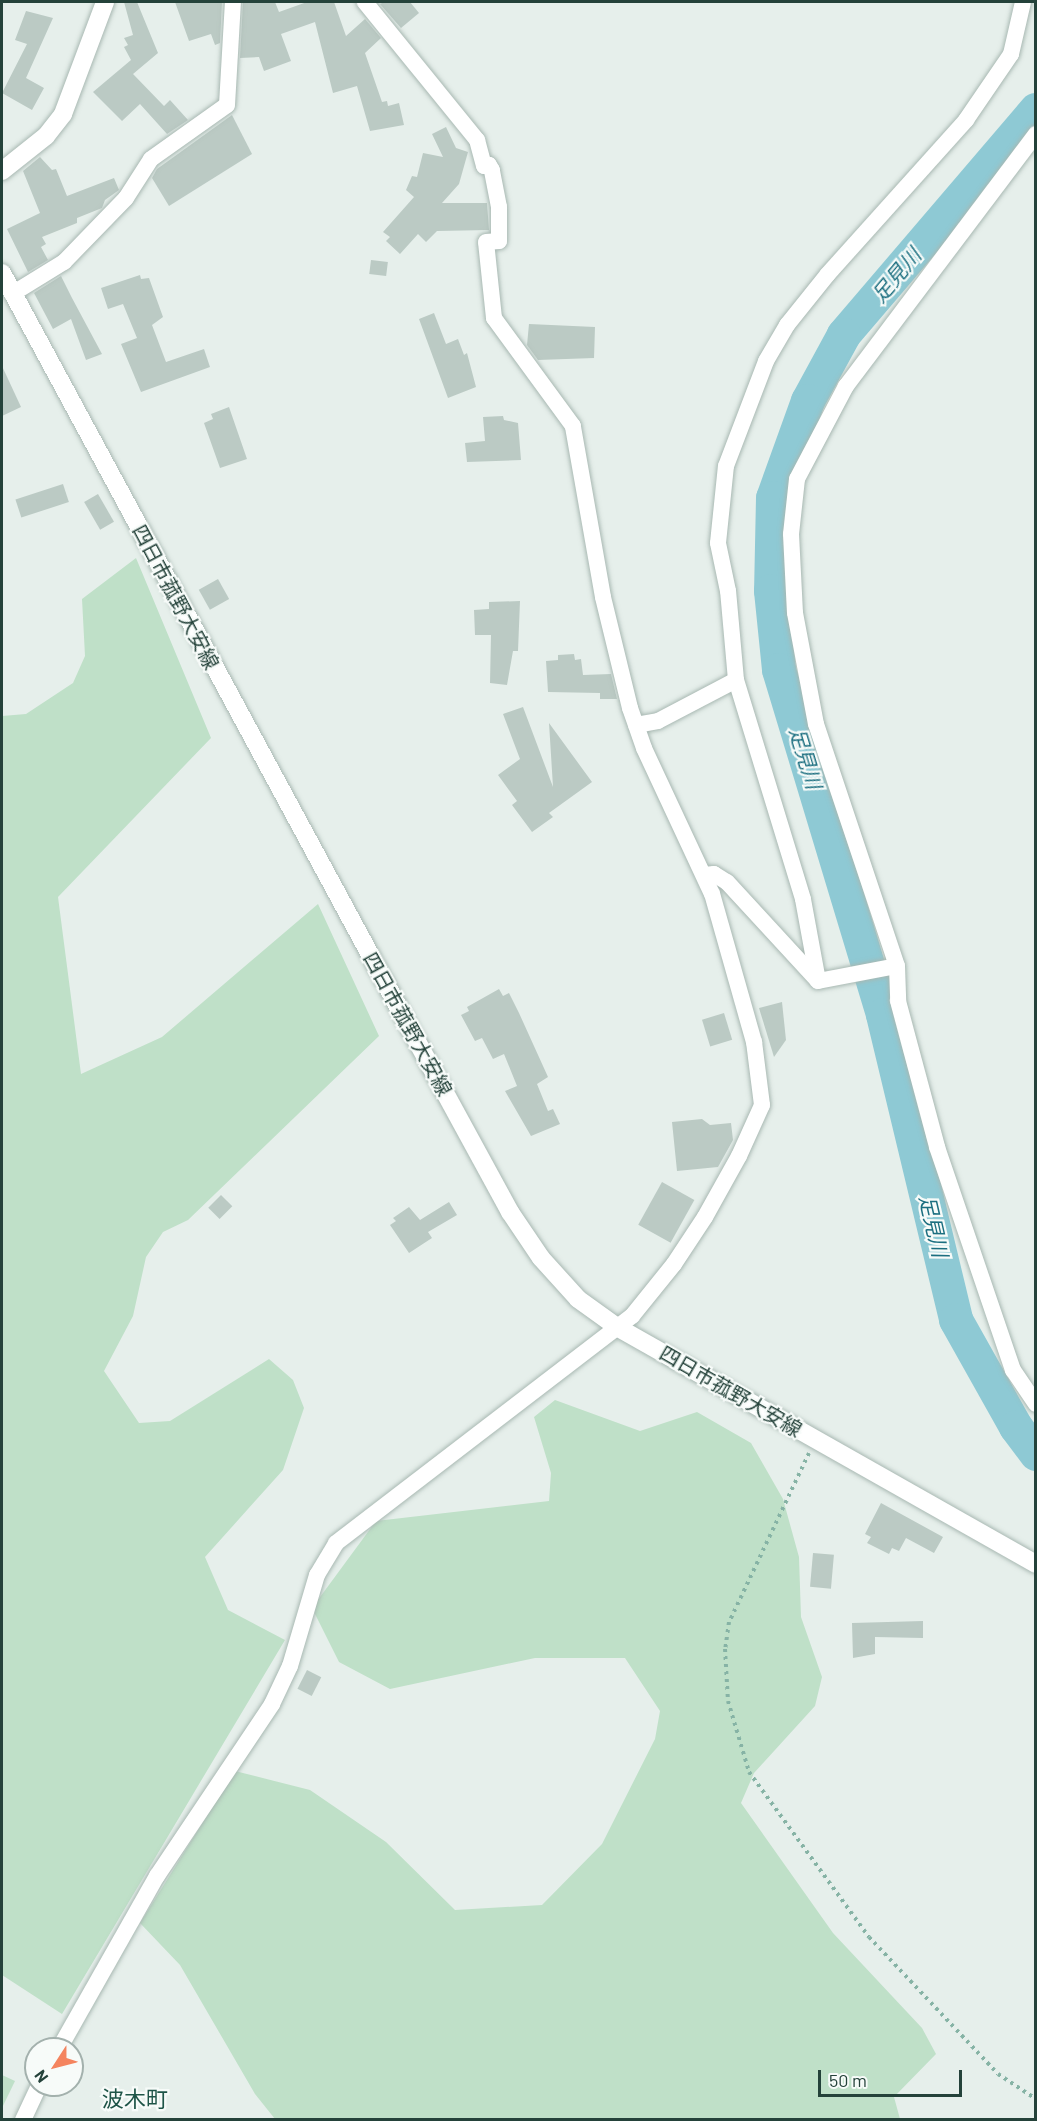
<!DOCTYPE html>
<meta charset="utf-8">
<style>
body{margin:0}
#map{position:relative;width:1037px;height:2121px;overflow:hidden;background:#e6efeb;font-family:Barlow,"Noto Sans JP",sans-serif}
div>[style]{position:absolute}
[style*='--x']{left:calc(var(--x)*1px);top:calc(var(--y)*1px);width:calc(var(--w)*1px);rotate:calc(var(--a)*1deg)}
.green>*{inset:0;background:#bfe0c8}
.river>*{height:34px;margin:-17px;padding:0 17px;transform-origin:17px;border-radius:17px;background:#8ec9d4}
.building>*{inset:0;background:#bbcac4;transform-origin:0 0}
.path>*{height:4px;margin-top:-2px;transform-origin:0;background:repeating-linear-gradient(90deg,#86b3a5 0 3px,transparent 0 7.5px)}
.roads{filter:drop-shadow(0 0 2px #a8b8b2) drop-shadow(0 0 2px #a8b8b2)}
.minor>*{height:16px;margin:-8px;padding:0 8px;transform-origin:8px;border-radius:8px;background:#fff}
.tertiary>*{height:18px;margin:-9px;padding:0 9px;transform-origin:9px;border-radius:9px;background:#fff}
.secondary>*{height:18px;margin:-9px;padding:0 9px;transform-origin:9px;border-radius:9px;background:#fff}
span{translate:-50% -50%;white-space:nowrap;text-align:center;line-height:1.15;-webkit-text-stroke:4.5px #f7fbf9;paint-order:stroke}
.street-label{font-size:20px;color:#24423a}
.water-label{font-size:21px;color:#1c6f80;font-style:italic}
.quarter-label{font-size:22px;color:#1f5548}
.frame{position:absolute;inset:0;border:3px solid #24423a;pointer-events:none}
.north{position:absolute;left:24px;top:2037px;width:60px;height:60px;box-sizing:border-box;background:#f7fbf9;border:2px solid #a3b1ad;border-radius:50%;rotate:234deg;font-size:16px;font-weight:700;line-height:24px;text-align:center;color:#24423a}
.north::after{content:'';display:block;margin:auto;width:21px;height:27px;background:#f4845f;clip-path:polygon(50% 0,100% 100%,50% 72%,0 100%)}
.scale{position:absolute;left:818px;top:2070px;width:144px;height:27px;box-sizing:border-box;border:3px solid #24423a;border-top:0;padding-left:8px;font-size:18px;line-height:21px;white-space:nowrap;color:#24423a;-webkit-text-stroke:4px #f7fbf9;paint-order:stroke}
</style>
<div id="map">
<div class="green">
<div style="clip-path:polygon(136px 558px,211px 738px,58px 897px,81px 1074px,162px 1037px,318px 904px,379px 1036px,188px 1220px,163px 1232px,146px 1257px,133px 1316px,104px 1371px,139px 1423px,170px 1421px,269px 1359px,293px 1380px,304px 1408px,283px 1470px,205px 1557px,228px 1610px,285px 1640px,62px 2014px,2px 1975px,2px 716px,26px 714px,73px 683px,85px 656px,82px 599px)"></div>
<div style="clip-path:polygon(555px 1400px,640px 1431px,697px 1412px,751px 1443px,783px 1499px,799px 1557px,801px 1617px,822px 1677px,815px 1706px,754px 1773px,741px 1803px,833px 1933px,922px 2028px,936px 2054px,894px 2097px,900px 2119px,275px 2119px,255px 2094px,180px 1965px,140px 1923px,235px 1771px,310px 1790px,386px 1842px,455px 1910px,542px 1905px,602px 1844px,655px 1739px,660px 1711px,625px 1658px,535px 1658px,390px 1689px,339px 1662px,312px 1608px,376px 1521px,549px 1501px,551px 1473px,534px 1417px)"></div>
<div style="clip-path:polygon(2px 2075px,15px 2081px,2px 2108px)"></div>
</div>
<div class="river">
<div style="--x:1036;--y:110;--w:296;--a:130.5"></div>
<div style="--x:844;--y:335;--w:75;--a:118.6"></div>
<div style="--x:808;--y:401;--w:103;--a:109.8"></div>
<div style="--x:773;--y:498;--w:93;--a:91.2"></div>
<div style="--x:771;--y:591;--w:79;--a:84.2"></div>
<div style="--x:779;--y:670;--w:360;--a:73.2"></div>
<div style="--x:883;--y:1015;--w:314;--a:76.5"></div>
<div style="--x:956;--y:1320;--w:123;--a:60.7"></div>
<div style="--x:1016;--y:1427;--w:34;--a:53"></div>
</div>
<div class="building">
<div style="clip-path:polygon(124px 2px,137px 2px,158px 53px,133px 74px,164px 106px,170px 100px,188px 120px,167px 134px,140px 104px,122px 121px,93px 92px,131px 60px,124px 47px,128px 45px,124px 38px,133px 35px)"></div>
<div style="clip-path:polygon(175px 2px,222px 2px,220px 43px,215px 45px,211px 34px,189px 41px)"></div>
<div style="clip-path:polygon(243px 2px,275px 2px,279px 12px,307px 2px,334px 2px,346px 36px,365px 19px,381px 38px,365px 53px,382px 102px,387px 101px,388px 106px,399px 103px,404px 125px,370px 131px,357px 86px,333px 93px,315px 22px,281px 34px,291px 61px,264px 71px,259px 57px,240px 58px)"></div>
<div style="clip-path:polygon(384px 2px,410px 2px,419px 13px,401px 28px,380px 4px)"></div>
<div style="clip-path:polygon(26px 11px,53px 18px,26px 78px,44px 88px,32px 110px,2px 93px,27px 44px,15px 40px)"></div>
<div style="clip-path:polygon(232px 115px,252px 154px,169px 206px,152px 178px,157px 169px)"></div>
<div style="clip-path:polygon(446px 127px,456px 148px,468px 152px,459px 184px,442px 203px,487px 203px,489px 230px,437px 231px,426px 242px,418px 234px,400px 254px,386px 241px,390px 237px,383px 232px,414px 197px,406px 190px,412px 176px,417px 177px,423px 153px,443px 157px,432px 134px)"></div>
<div style="clip-path:polygon(40px 157px,52px 170px,56px 169px,67px 196px,114px 178px,119px 190px,105px 200px,102px 208px,77px 218px,77px 223px,42px 237px,46px 244px,41px 247px,48px 260px,28px 272px,7px 229px,40px 213px,23px 171px)"></div>
<div style="left:371px;top:260px;width:17px;height:14px;rotate:7deg"></div>
<div style="clip-path:polygon(140px 275px,141px 279px,149px 278px,163px 317px,152px 325px,166px 362px,204px 349px,210px 367px,141px 392px,121px 344px,137px 338px,123px 304px,108px 309px,101px 288px)"></div>
<div style="clip-path:polygon(61px 276px,72px 298px,102px 354px,86px 360px,71px 319px,53px 329px,34px 293px)"></div>
<div style="clip-path:polygon(434px 313px,446px 344px,458px 339px,464px 355px,467px 353px,476px 387px,448px 398px,419px 319px)"></div>
<div style="clip-path:polygon(529px 324px,595px 327px,594px 358px,538px 360px,527px 345px)"></div>
<div style="clip-path:polygon(2px 366px,21px 407px,2px 416px)"></div>
<div style="clip-path:polygon(229px 407px,247px 459px,220px 468px,204px 423px,213px 419px,211px 414px)"></div>
<div style="clip-path:polygon(503px 416px,504px 420px,518px 423px,521px 460px,467px 462px,465px 443px,485px 441px,483px 417px)"></div>
<div style="left:63px;top:484px;width:19px;height:50px;rotate:72deg"></div>
<div style="left:98px;top:494px;width:32px;height:16px;rotate:60deg"></div>
<div style="left:218px;top:579px;width:23px;height:22px;rotate:61deg"></div>
<div style="clip-path:polygon(520px 601px,518px 651px,513px 651px,507px 685px,490px 683px,491px 635px,475px 635px,474px 610px,489px 609px,489px 602px)"></div>
<div style="clip-path:polygon(574px 654px,575px 660px,581px 659px,583px 675px,611px 674px,617px 699px,600px 699px,600px 693px,548px 692px,546px 661px,558px 660px,558px 655px)"></div>
<div style="clip-path:polygon(523px 707px,553px 787px,549px 723px,592px 782px,549px 813px,553px 817px,532px 832px,512px 805px,517px 801px,498px 775px,520px 759px,503px 714px)"></div>
<div style="clip-path:polygon(499px 989px,503px 996px,509px 993px,519px 1013px,548px 1077px,537px 1084px,548px 1111px,553px 1109px,560px 1124px,531px 1136px,505px 1091px,517px 1086px,504px 1054px,493px 1059px,482px 1038px,475px 1041px,461px 1015px,469px 1011px,467px 1007px)"></div>
<div style="clip-path:polygon(782px 1002px,786px 1040px,774px 1057px,759px 1008px)"></div>
<div style="left:724px;top:1013px;width:28px;height:23px;rotate:73deg"></div>
<div style="clip-path:polygon(702px 1119px,710px 1125px,731px 1123px,733px 1140px,718px 1167px,677px 1171px,672px 1122px)"></div>
<div style="left:662px;top:1182px;width:37px;height:49px;rotate:29deg"></div>
<div style="left:221px;top:1195px;width:16px;height:18px;rotate:45deg"></div>
<div style="clip-path:polygon(449px 1202px,457px 1215px,428px 1232px,432px 1238px,409px 1253px,390px 1225px,396px 1221px,393px 1218px,409px 1207px,420px 1220px)"></div>
<div style="clip-path:polygon(881px 1503px,943px 1537px,934px 1553px,906px 1538px,899px 1551px,892px 1548px,889px 1554px,867px 1543px,871px 1537px,865px 1534px)"></div>
<div style="left:813px;top:1553px;width:21px;height:34px;rotate:5deg"></div>
<div style="clip-path:polygon(923px 1621px,923px 1638px,875px 1637px,875px 1654px,853px 1658px,852px 1623px)"></div>
<div style="left:307px;top:1670px;width:16px;height:21px;rotate:27deg"></div>
</div>
<div class="path">
<div style="--x:809;--y:1453;--w:187;--a:115.3"></div>
<div style="--x:729;--y:1622;--w:27;--a:98"></div>
<div style="--x:725;--y:1649;--w:52;--a:86.7"></div>
<div style="--x:728;--y:1701;--w:74;--a:73.5"></div>
<div style="--x:749;--y:1772;--w:204;--a:54"></div>
<div style="--x:869;--y:1937;--w:188;--a:46.7"></div>
<div style="--x:998;--y:2074;--w:45;--a:33.3"></div>
</div>
<div class="roads">
<div class="minor">
<div style="--x:1036;--y:134;--w:316;--a:127"></div>
<div style="--x:846;--y:386;--w:105;--a:117.8"></div>
<div style="--x:797;--y:479;--w:55;--a:96.2"></div>
<div style="--x:791;--y:534;--w:79;--a:87.1"></div>
<div style="--x:795;--y:613;--w:113;--a:79.3"></div>
<div style="--x:816;--y:724;--w:255;--a:71.5"></div>
<div style="--x:897;--y:966;--w:35;--a:88"></div>
<div style="--x:898;--y:1001;--w:151;--a:75"></div>
<div style="--x:937;--y:1147;--w:236;--a:71.2"></div>
<div style="--x:1013;--y:1370;--w:41;--a:55.9"></div>
<div style="--x:12;--y:294;--w:61;--a:-31.6"></div>
<div style="--x:64;--y:262;--w:89;--a:-45.9"></div>
<div style="--x:126;--y:198;--w:46;--a:-57.3"></div>
<div style="--x:151;--y:159;--w:93;--a:-35.4"></div>
<div style="--x:227;--y:105;--w:103;--a:-86.7"></div>
<div style="--x:636;--y:725;--w:22;--a:-10"></div>
<div style="--x:658;--y:721;--w:88;--a:-27.7"></div>
<div style="--x:705;--y:875;--w:9;--a:-6"></div>
<div style="--x:714;--y:874;--w:15;--a:32"></div>
<div style="--x:727;--y:882;--w:134;--a:47.4"></div>
<div style="--x:818;--y:981;--w:83;--a:-100.4"></div>
<div style="--x:803;--y:899;--w:229;--a:-107"></div>
<div style="--x:736;--y:680;--w:89;--a:-95.1"></div>
<div style="--x:728;--y:591;--w:49;--a:-101.8"></div>
<div style="--x:718;--y:543;--w:77;--a:-84.1"></div>
<div style="--x:726;--y:466;--w:112;--a:-69.1"></div>
<div style="--x:766;--y:361;--w:42;--a:-59.7"></div>
<div style="--x:787;--y:325;--w:65;--a:-51.2"></div>
<div style="--x:828;--y:274;--w:207;--a:-48.1"></div>
<div style="--x:966;--y:120;--w:80;--a:-55.7"></div>
<div style="--x:1011;--y:54;--w:53;--a:-77"></div>
<div style="--x:818;--y:981;--w:80;--a:-10.8"></div>
<div style="--x:59;--y:2049;--w:199;--a:-60.5"></div>
<div style="--x:157;--y:1876;--w:207;--a:-56.2"></div>
<div style="--x:272;--y:1704;--w:42;--a:-64.7"></div>
<div style="--x:290;--y:1666;--w:95;--a:-73.5"></div>
<div style="--x:317;--y:1575;--w:37;--a:-59"></div>
<div style="--x:336;--y:1543;--w:373;--a:-37.5"></div>
<div style="--x:632;--y:1316;--w:67;--a:-51.1"></div>
<div style="--x:674;--y:1264;--w:56;--a:-56.6"></div>
<div style="--x:705;--y:1217;--w:70;--a:-60.9"></div>
<div style="--x:739;--y:1156;--w:56;--a:-65.7"></div>
<div style="--x:762;--y:1105;--w:64;--a:-97.2"></div>
<div style="--x:754;--y:1042;--w:154;--a:-105.8"></div>
<div style="--x:712;--y:894;--w:161;--a:-115"></div>
<div style="--x:644;--y:748;--w:42;--a:-109.3"></div>
<div style="--x:630;--y:708;--w:114;--a:-103.7"></div>
<div style="--x:603;--y:597;--w:174;--a:-100"></div>
<div style="--x:573;--y:426;--w:134;--a:-126.2"></div>
<div style="--x:494;--y:318;--w:76;--a:-96"></div>
<div style="--x:486;--y:242;--w:13;--a:-4"></div>
<div style="--x:499;--y:241;--w:34;--a:-90"></div>
<div style="--x:499;--y:207;--w:38;--a:-101"></div>
<div style="--x:492;--y:170;--w:6;--a:-121"></div>
<div style="--x:489;--y:165;--w:5;--a:169"></div>
<div style="--x:484;--y:166;--w:27;--a:-105"></div>
<div style="--x:477;--y:140;--w:178;--a:-129.1"></div>
<div style="--x:23;--y:2120;--w:38;--a:-65"></div>
</div>
<div class="tertiary">
<div style="--x:2;--y:171;--w:56;--a:-38.5"></div>
<div style="--x:46;--y:136;--w:28;--a:-52"></div>
<div style="--x:63;--y:114;--w:120;--a:-69.4"></div>
</div>
<div class="secondary">
<div style="--x:2;--y:273;--w:840;--a:61.63"></div>
<div style="--x:401;--y:1012;--w:228;--a:61.4"></div>
<div style="--x:510;--y:1212;--w:55;--a:56"></div>
<div style="--x:541;--y:1258;--w:55;--a:47.9"></div>
<div style="--x:578;--y:1299;--w:48;--a:35.7"></div>
<div style="--x:617;--y:1327;--w:481;--a:29.5"></div>
</div>
</div>
<div class="street-label">
<span style="left:176px;top:597px;rotate:62deg">四日市菰野大安線</span>
<span style="left:408px;top:1024px;rotate:61deg">四日市菰野大安線</span>
<span style="left:731px;top:1391px;rotate:30deg">四日市菰野大安線</span>
</div>
<div class="water-label">
<span style="left:896px;top:275px;rotate:-50deg">足見川</span>
<span style="left:806px;top:758px;rotate:73deg">足見川</span>
<span style="left:934px;top:1226px;rotate:77deg">足見川</span>
</div>
<div class="quarter-label">
<span style="left:135px;top:2099px">波木町</span>
</div>
<div class="frame"></div>
<div class="north">N</div>
<div class="scale">50 m</div>
</div>
